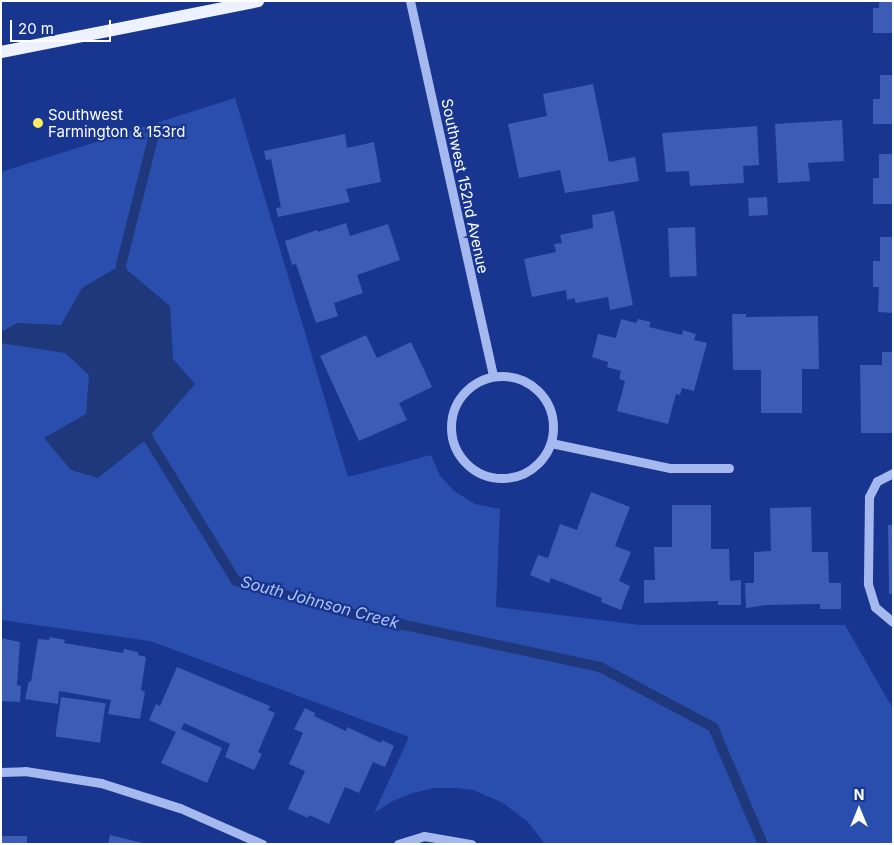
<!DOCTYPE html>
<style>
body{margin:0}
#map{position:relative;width:894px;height:845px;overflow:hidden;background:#183690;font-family:Inter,sans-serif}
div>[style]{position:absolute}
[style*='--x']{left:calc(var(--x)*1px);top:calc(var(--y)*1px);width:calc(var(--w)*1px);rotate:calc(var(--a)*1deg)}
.green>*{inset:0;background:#2a4eae}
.water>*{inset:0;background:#1f377b}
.stream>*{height:10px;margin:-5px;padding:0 5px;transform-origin:5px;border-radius:5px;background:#1f377b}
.building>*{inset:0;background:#3c5cb6;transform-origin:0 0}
.minor>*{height:9px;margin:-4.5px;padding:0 4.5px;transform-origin:4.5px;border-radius:4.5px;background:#a5b9ef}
.minor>.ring{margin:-4.5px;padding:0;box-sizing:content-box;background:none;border:9px solid #a5b9ef;border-radius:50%}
.major>*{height:12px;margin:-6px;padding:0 6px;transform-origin:6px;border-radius:6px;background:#eef1ff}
.dots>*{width:14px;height:14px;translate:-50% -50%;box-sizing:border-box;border:2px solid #183690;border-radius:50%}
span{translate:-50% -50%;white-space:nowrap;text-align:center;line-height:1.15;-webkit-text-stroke:4.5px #183690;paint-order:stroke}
.poi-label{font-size:15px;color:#fff}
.left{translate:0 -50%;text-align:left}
.street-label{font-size:15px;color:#fff}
.water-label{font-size:16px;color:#b1c4f6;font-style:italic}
.frame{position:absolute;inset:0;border:2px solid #fff;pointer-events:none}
.north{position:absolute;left:834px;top:785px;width:50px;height:50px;-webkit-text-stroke:4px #183690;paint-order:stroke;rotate:0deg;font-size:14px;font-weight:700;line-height:20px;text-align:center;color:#fff}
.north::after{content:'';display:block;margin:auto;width:18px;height:22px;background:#fff;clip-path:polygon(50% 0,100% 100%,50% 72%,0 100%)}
.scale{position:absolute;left:10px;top:20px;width:101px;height:22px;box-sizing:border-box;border:2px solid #fff;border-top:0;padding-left:6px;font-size:15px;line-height:18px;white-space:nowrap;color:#fff;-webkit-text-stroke:4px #183690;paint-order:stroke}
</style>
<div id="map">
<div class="green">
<div style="clip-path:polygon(235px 98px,348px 477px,431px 455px,440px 476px,454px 491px,475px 504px,500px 509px,496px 607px,640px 625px,845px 625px,893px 709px,893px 844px,545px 844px,528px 822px,503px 803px,473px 790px,457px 788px,434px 788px,413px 793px,393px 801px,374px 813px,409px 737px,150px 641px,1px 620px,1px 172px)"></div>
</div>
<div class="water">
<div style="clip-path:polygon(121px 265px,170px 306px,173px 359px,195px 384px,148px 438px,98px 478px,71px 470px,44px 438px,86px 414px,89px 375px,65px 353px,1px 343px,1px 332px,17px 323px,61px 325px,82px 288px)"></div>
</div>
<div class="stream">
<div style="--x:122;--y:277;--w:12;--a:-95"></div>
<div style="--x:121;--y:265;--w:142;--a:-75.8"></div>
<div style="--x:145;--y:424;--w:14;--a:78"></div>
<div style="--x:148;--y:438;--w:168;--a:58.4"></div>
<div style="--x:236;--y:581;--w:122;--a:15.8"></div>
<div style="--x:353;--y:614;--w:253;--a:12.1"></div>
<div style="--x:600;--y:667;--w:128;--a:28"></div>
<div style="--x:713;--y:727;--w:127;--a:66.9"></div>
</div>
<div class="building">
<div style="clip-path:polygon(879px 1px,893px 1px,893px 33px,873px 33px,873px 8px,879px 8px)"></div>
<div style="clip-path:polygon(880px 75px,893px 75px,893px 124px,873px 124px,873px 99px,880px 99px)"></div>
<div style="clip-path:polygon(593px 84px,609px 162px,635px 157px,639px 181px,565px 193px,560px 170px,519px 178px,508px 124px,547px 116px,543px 94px)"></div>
<div style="clip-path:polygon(842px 120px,844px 161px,808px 163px,810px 181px,778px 183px,775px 124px)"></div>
<div style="clip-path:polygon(757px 126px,759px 165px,743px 166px,744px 183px,690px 186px,689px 171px,666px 172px,662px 133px)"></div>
<div style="clip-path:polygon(345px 134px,347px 148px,374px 142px,381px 182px,346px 189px,350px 202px,278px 217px,276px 208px,281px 207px,271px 159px,266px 160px,264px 151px)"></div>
<div style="clip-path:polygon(879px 154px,893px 154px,893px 204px,873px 204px,873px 178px,879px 178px)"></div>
<div style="left:767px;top:197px;width:18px;height:19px;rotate:87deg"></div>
<div style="clip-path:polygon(614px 211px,633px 305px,610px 310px,608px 297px,576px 303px,574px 298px,567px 300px,566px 290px,532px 297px,524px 259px,556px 252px,554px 244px,562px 243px,560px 235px,593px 228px,592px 215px)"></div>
<div style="clip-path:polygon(346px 223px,350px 236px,388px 224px,400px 260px,357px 275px,363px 293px,334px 303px,338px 316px,316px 323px,296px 264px,292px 265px,285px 241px,317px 230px,318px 232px)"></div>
<div style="left:695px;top:227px;width:49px;height:27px;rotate:88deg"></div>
<div style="clip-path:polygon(880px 237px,893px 237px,893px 313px,878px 312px,879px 287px,873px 287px,873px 261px,880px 261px)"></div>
<div style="clip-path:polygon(732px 314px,746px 314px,746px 317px,818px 316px,819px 369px,802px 369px,802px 413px,761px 413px,761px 370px,733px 370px)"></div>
<div style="clip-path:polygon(621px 319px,636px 323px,638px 319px,651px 322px,649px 327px,682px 335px,683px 330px,696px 334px,694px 340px,707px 343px,694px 391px,682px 388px,680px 395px,676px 394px,668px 424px,617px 411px,625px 381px,619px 379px,621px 371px,607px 367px,608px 362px,592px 357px,598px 334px,616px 338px)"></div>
<div style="clip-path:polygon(366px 335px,377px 358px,411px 342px,432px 387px,399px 403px,407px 420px,359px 441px,320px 356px)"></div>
<div style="clip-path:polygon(882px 352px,893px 352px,893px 433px,861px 433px,860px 365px,882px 365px)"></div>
<div style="clip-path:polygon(591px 492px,630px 507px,615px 546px,631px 552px,619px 581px,630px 586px,621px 610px,601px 602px,602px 598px,551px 578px,549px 583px,530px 575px,538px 555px,548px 558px,560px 524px,577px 530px)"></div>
<div style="clip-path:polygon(672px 505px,711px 505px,711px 549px,729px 549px,730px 581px,741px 580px,741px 605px,718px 605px,718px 601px,644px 603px,644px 580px,655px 580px,654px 547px,672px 547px)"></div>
<div style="clip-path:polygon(811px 507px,812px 552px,828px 552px,829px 583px,841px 583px,841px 609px,820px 609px,820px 604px,765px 605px,746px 608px,745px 583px,754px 583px,754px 552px,771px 551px,770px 508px)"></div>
<div style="clip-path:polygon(888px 525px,893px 525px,893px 594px,889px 594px)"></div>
<div style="clip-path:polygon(50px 637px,65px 640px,64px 643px,123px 653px,124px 649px,138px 652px,138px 655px,146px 657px,141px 690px,145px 692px,140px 719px,108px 714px,111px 700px,59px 691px,58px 704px,25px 699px,29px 681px,31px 682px,38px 639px,49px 640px)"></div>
<div style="clip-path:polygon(1px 638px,20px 642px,17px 685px,21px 686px,20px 702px,1px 701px)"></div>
<div style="clip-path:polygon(177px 667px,270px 706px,268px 710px,275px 713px,258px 752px,262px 754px,254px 770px,225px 757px,230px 744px,184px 723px,181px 729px,222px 748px,207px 783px,161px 763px,176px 732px,149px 720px,156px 704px,160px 706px)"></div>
<div style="left:61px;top:697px;width:45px;height:40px;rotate:8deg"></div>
<div style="clip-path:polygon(305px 708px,315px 713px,314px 716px,346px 731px,347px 727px,381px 743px,382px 740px,394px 746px,385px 767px,373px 762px,359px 793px,345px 787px,329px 824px,309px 815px,308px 818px,288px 809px,305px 771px,289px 764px,303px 733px,294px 729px)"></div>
<div style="clip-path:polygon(110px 835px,143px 843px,143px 844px,108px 844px)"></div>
<div style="left:1px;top:836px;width:26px;height:8px"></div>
</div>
<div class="minor">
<div style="--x:410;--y:1;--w:384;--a:77.5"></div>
<div class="ring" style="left:451px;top:376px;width:93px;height:93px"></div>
<div style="--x:551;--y:443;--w:122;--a:11.9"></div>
<div style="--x:670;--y:468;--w:59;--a:0"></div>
<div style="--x:893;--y:473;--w:18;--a:153"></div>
<div style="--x:877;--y:481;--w:18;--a:117"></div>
<div style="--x:869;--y:497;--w:87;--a:90.7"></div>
<div style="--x:868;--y:584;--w:24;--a:73"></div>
<div style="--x:875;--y:607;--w:23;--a:40"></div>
<div style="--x:1;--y:772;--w:24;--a:-2"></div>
<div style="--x:25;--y:771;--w:77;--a:9"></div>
<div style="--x:101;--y:783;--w:83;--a:17.6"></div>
<div style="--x:180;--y:808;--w:90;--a:23.7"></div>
<div style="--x:398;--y:844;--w:27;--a:-17"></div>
<div style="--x:424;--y:836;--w:48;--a:9.7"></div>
</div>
<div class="major">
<div style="--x:1;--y:52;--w:262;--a:-11.2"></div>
</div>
<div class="dots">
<div style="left:38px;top:123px;background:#ffee64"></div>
</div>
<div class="poi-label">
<span class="left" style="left:48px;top:123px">Southwest<br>Farmington &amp; 153rd</span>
</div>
<div class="street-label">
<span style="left:465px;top:186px;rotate:78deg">Southwest 152nd Avenue</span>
</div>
<div class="water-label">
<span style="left:320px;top:602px;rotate:15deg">South Johnson Creek</span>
</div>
<div class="frame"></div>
<div class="north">N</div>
<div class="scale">20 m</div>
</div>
